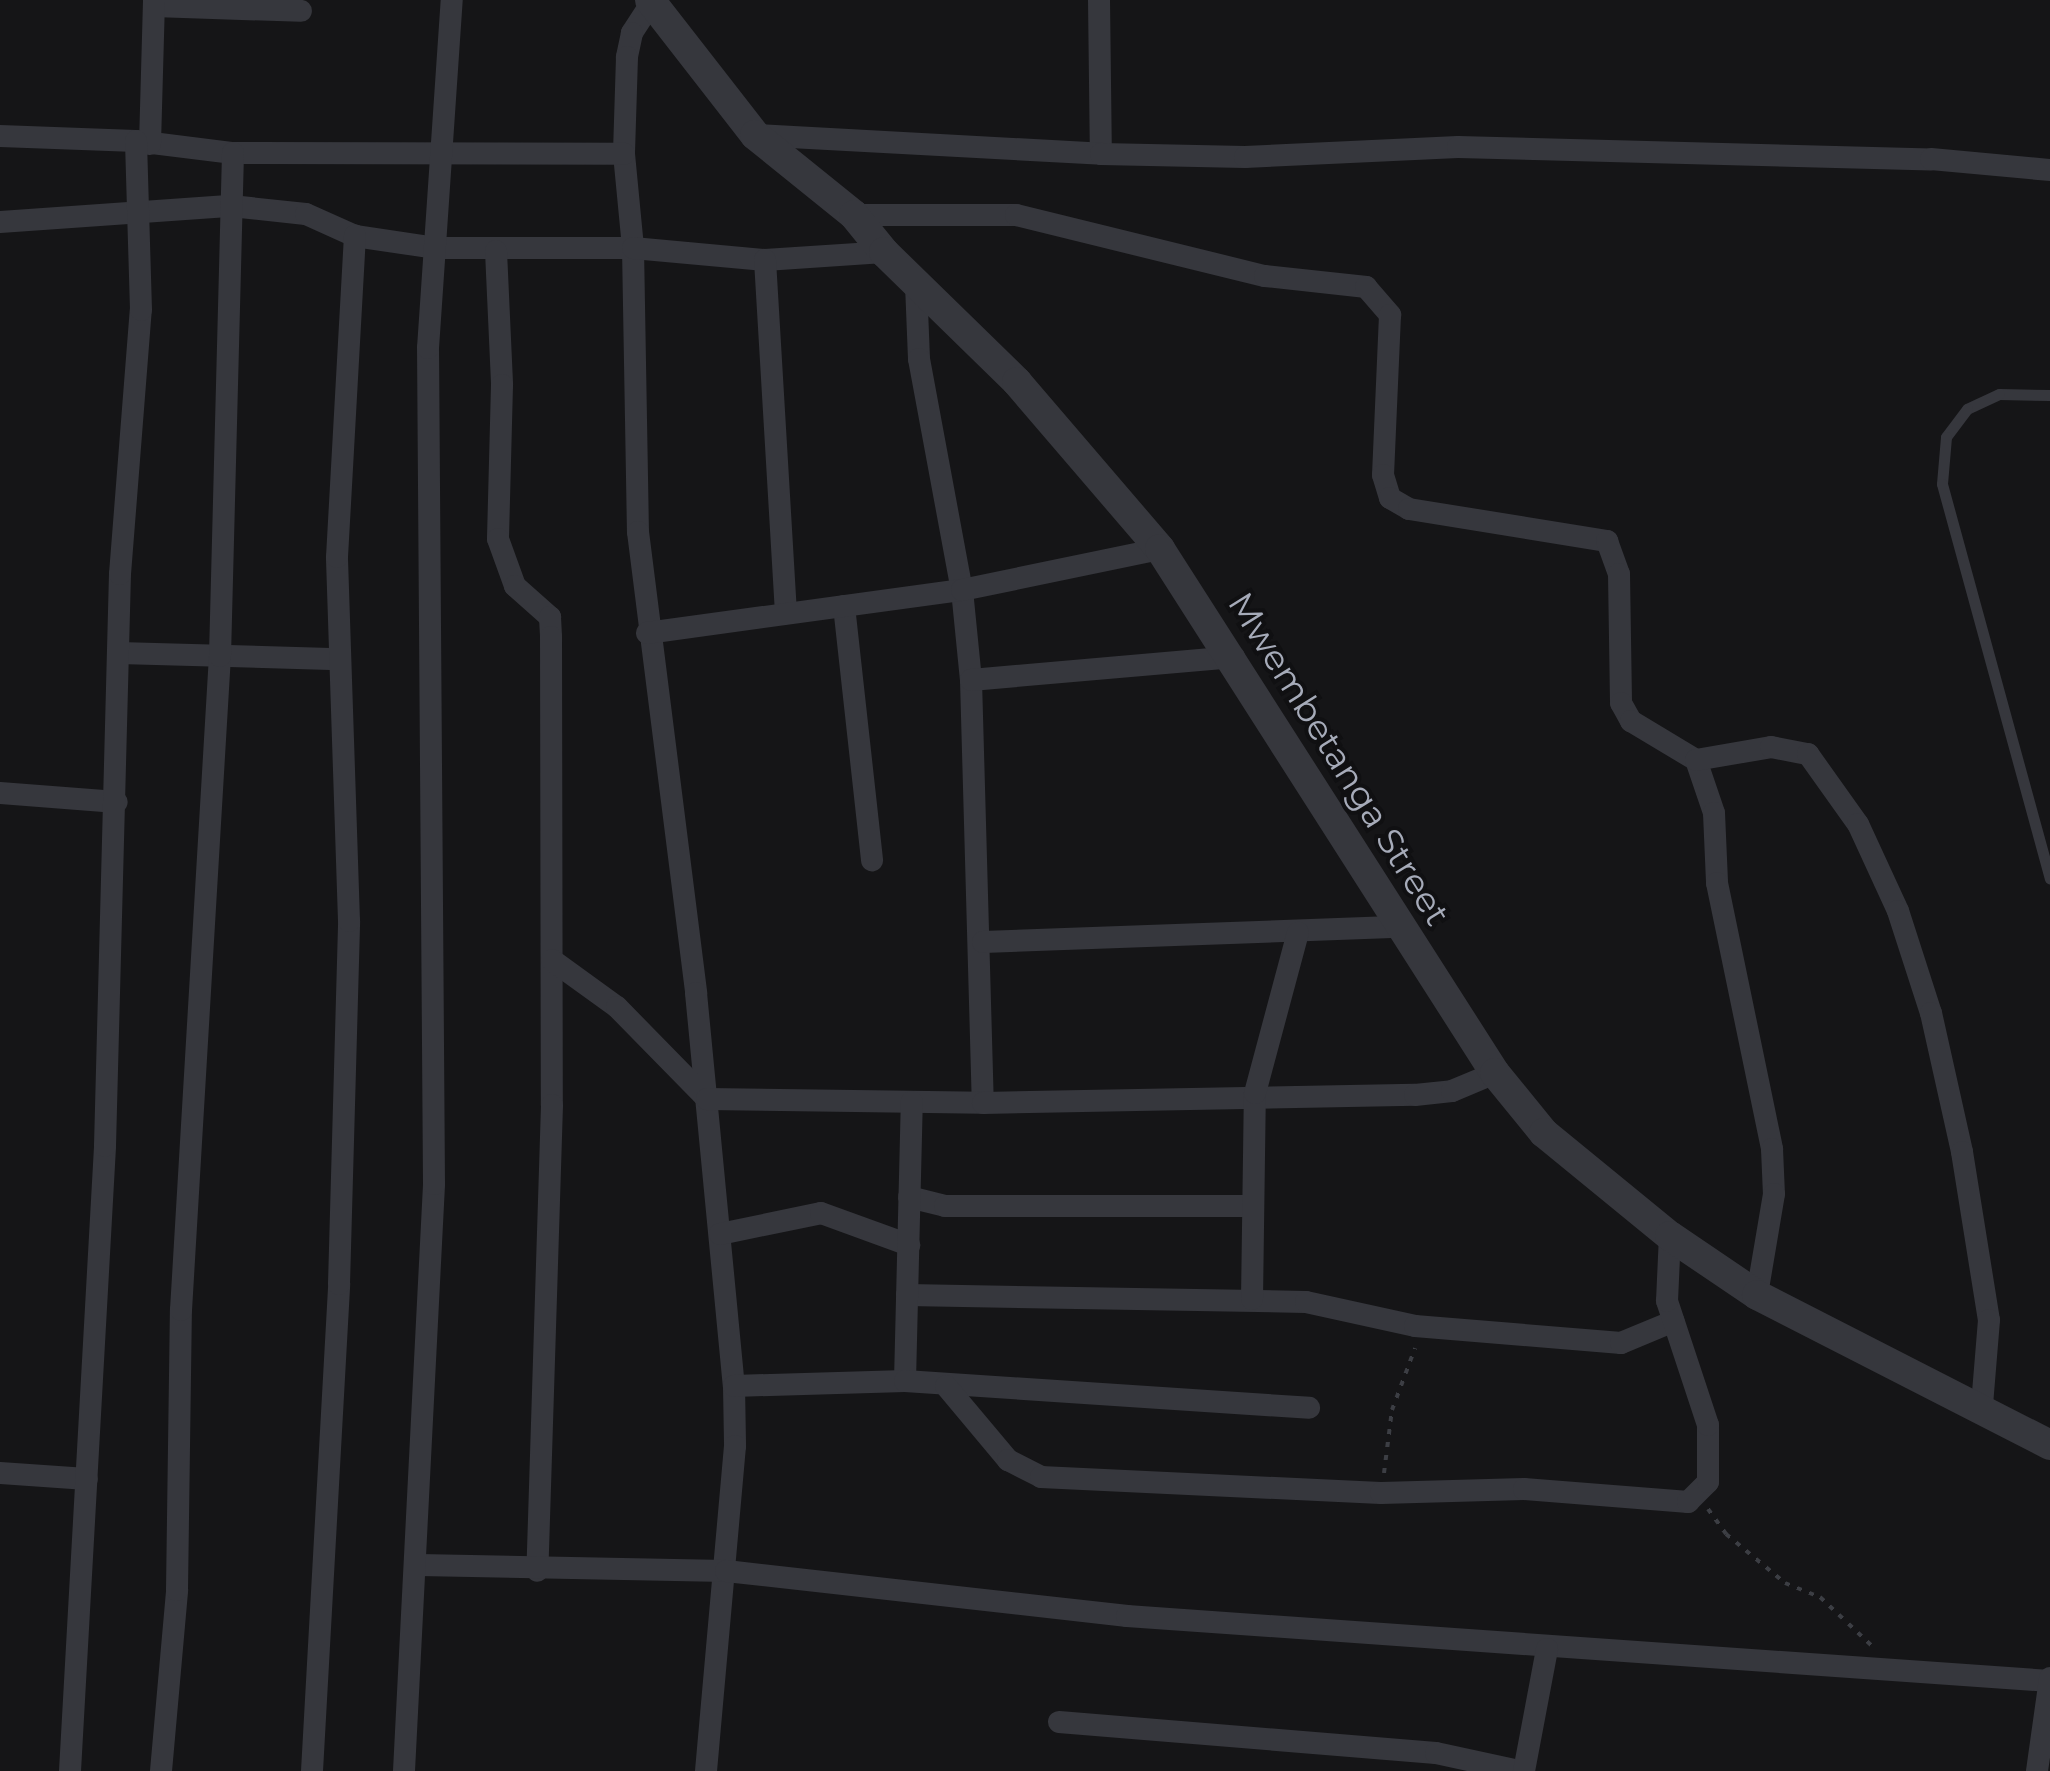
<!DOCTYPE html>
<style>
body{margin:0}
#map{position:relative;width:2050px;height:1771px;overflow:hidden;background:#151517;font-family:Montserrat,sans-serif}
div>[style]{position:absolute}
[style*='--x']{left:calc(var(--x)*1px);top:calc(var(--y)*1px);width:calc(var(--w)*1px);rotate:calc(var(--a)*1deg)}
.path>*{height:4px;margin-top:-2px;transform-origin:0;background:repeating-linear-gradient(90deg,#3c3e44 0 5px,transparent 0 13px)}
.service>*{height:11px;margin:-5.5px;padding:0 5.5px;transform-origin:5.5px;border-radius:5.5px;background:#36373d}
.minor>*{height:22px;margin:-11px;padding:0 11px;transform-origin:11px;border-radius:11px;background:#36373d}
.tertiary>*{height:30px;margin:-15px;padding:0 15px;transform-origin:15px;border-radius:15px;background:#36373d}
span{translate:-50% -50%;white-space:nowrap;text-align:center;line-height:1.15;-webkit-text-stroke:8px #101012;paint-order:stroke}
.street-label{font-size:35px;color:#a6abb9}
</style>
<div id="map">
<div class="path">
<div style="--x:1384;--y:1473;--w:64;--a:-82.8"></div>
<div style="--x:1392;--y:1410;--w:66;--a:-69.6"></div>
<div style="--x:1708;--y:1509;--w:31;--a:54"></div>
<div style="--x:1726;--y:1534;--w:77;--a:39.7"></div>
<div style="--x:1785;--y:1583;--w:38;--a:22"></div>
<div style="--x:1820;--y:1597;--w:70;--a:43.3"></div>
</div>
<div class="service">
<div style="--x:2050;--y:395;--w:51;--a:-178.9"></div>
<div style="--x:1999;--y:394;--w:35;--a:155"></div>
<div style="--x:1967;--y:409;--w:35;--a:127"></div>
<div style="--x:1946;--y:437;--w:47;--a:94.9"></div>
<div style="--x:1942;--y:484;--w:409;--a:74.7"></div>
</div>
<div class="minor">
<div style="--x:1099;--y:0;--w:154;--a:89.3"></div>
<div style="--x:652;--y:2;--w:37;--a:123"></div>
<div style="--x:632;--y:33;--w:25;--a:102"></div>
<div style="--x:627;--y:57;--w:97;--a:91.8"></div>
<div style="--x:624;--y:154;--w:94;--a:84.5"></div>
<div style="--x:633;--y:248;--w:284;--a:89"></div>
<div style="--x:638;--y:532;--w:465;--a:82.8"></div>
<div style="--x:696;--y:993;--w:395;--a:84.5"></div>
<div style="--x:734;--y:1386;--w:60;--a:89"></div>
<div style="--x:735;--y:1446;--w:326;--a:95.1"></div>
<div style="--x:154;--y:6;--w:147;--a:1.9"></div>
<div style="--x:755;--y:135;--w:347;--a:3.1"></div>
<div style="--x:1101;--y:154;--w:144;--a:1.2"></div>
<div style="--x:1245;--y:157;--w:213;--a:-2.7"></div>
<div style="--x:1458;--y:147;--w:473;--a:1.5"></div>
<div style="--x:1931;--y:159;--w:120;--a:5.3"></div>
<div style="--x:0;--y:136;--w:136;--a:2.1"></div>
<div style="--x:136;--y:141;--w:98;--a:7.1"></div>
<div style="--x:233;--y:153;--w:391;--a:0.1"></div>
<div style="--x:150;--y:144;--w:144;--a:-88.4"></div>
<div style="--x:854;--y:215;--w:162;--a:0"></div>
<div style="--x:1016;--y:215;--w:256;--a:13.8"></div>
<div style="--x:1265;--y:276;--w:102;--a:6.2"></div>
<div style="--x:1366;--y:287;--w:37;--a:49"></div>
<div style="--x:1390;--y:315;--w:160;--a:92.5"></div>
<div style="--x:1383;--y:475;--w:24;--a:73"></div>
<div style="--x:1390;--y:498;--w:22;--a:30"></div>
<div style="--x:1409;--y:509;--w:201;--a:9.2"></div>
<div style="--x:1607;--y:541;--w:35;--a:70"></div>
<div style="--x:1619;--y:574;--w:129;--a:89.1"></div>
<div style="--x:1621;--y:703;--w:21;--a:61"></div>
<div style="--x:1631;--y:721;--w:76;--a:31"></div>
<div style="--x:1696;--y:760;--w:56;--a:71.2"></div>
<div style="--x:1714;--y:813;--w:70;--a:87.5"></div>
<div style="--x:1717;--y:883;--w:272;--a:78.3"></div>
<div style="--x:1772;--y:1149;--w:45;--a:87.5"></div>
<div style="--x:1774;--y:1194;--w:102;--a:99.6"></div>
<div style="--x:0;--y:222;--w:232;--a:-4"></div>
<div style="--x:231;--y:206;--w:75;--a:6.1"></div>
<div style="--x:306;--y:214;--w:54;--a:24.2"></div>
<div style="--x:355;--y:236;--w:81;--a:8.5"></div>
<div style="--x:435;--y:248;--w:198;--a:0"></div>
<div style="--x:633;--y:248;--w:133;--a:5.2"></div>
<div style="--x:765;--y:260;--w:119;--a:-3.8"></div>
<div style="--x:496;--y:251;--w:134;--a:87.4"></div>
<div style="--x:502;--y:385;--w:154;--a:91.5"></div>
<div style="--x:498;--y:539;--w:50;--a:70.1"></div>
<div style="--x:515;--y:586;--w:47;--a:41.5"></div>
<div style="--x:550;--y:617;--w:20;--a:87"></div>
<div style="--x:551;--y:637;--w:468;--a:89.9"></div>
<div style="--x:552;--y:1105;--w:466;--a:91.8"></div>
<div style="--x:765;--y:260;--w:354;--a:86.6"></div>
<div style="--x:916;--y:284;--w:75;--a:87.7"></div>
<div style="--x:919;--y:359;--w:235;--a:79.5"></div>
<div style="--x:962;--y:590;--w:90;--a:84.3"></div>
<div style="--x:971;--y:680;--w:423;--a:88.4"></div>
<div style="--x:844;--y:606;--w:256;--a:83.7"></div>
<div style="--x:647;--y:633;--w:318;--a:-7.8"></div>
<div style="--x:962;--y:590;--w:202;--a:-11.7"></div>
<div style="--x:119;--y:653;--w:220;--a:1.6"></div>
<div style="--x:971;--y:680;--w:264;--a:-5"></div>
<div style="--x:1696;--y:760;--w:76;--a:-9.8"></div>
<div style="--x:1771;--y:747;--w:38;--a:11"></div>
<div style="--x:1808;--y:754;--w:86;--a:54.5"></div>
<div style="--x:1858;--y:824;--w:96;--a:65.3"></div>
<div style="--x:1898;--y:911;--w:107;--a:72.1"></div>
<div style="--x:1931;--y:1013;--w:142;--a:77.4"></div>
<div style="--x:1962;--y:1152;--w:170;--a:80.9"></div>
<div style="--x:1989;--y:1320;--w:86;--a:94.7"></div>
<div style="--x:0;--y:793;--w:117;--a:4.4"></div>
<div style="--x:983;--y:942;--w:416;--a:-2.1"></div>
<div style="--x:552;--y:960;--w:80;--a:35.9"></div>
<div style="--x:617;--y:1007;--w:129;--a:45.6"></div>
<div style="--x:707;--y:1099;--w:276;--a:0.8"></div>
<div style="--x:983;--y:1103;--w:432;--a:-1.1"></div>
<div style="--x:1415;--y:1095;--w:37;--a:-6"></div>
<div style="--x:1452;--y:1091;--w:47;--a:-22.7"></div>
<div style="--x:909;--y:1197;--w:37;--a:14"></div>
<div style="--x:945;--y:1206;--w:305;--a:0"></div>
<div style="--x:720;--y:1234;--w:103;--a:-11.7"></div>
<div style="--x:821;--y:1213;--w:94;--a:20"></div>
<div style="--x:907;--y:1295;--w:399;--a:1"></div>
<div style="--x:1306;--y:1302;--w:112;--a:12.4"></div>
<div style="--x:1415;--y:1326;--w:207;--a:4.7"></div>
<div style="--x:1621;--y:1343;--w:57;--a:-22.5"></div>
<div style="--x:1252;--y:1299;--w:206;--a:-89.2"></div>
<div style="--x:1255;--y:1093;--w:166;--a:-75"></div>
<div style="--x:905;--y:1381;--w:279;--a:-88.6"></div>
<div style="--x:734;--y:1386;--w:171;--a:-1.7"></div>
<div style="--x:905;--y:1381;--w:405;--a:3.8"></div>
<div style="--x:946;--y:1386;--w:97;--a:50"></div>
<div style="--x:1008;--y:1460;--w:37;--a:27"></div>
<div style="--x:1041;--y:1477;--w:340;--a:2.7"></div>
<div style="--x:1381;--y:1493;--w:143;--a:-1.6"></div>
<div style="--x:1524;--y:1489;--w:165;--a:4.5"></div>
<div style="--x:1688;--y:1502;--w:28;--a:-45"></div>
<div style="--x:1708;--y:1482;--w:57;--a:-90"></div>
<div style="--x:1708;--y:1425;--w:131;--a:-108.3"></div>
<div style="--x:1667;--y:1301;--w:65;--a:-87.4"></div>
<div style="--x:0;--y:1473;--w:87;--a:3.9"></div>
<div style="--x:419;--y:1565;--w:307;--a:1.1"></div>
<div style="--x:726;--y:1571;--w:404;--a:6.4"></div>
<div style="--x:1127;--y:1616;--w:925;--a:4.03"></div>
<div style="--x:1059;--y:1722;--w:378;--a:4.7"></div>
<div style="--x:1436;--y:1753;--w:85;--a:12.2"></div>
<div style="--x:70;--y:1771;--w:626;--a:-86.79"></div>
<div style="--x:105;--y:1146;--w:572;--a:-88.5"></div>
<div style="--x:120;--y:574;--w:265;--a:-85.5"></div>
<div style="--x:141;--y:310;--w:169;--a:-91.7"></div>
<div style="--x:161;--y:1771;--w:182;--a:-84.9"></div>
<div style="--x:177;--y:1590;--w:280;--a:-89.2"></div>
<div style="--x:181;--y:1310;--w:655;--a:-86.59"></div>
<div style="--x:220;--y:656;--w:503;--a:-88.52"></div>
<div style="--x:312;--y:1771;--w:488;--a:-86.8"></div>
<div style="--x:339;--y:1284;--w:363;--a:-88.4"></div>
<div style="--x:349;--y:921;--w:364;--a:-91.9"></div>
<div style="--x:337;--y:557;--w:322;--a:-86.8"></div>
<div style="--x:404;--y:1771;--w:588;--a:-87.07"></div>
<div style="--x:434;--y:1184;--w:836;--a:-90.41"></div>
<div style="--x:428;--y:348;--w:349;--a:-86.1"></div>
<div style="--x:1524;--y:1771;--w:124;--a:-79.3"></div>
<div style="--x:2037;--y:1771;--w:94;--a:-82"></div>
</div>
<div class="tertiary">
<div style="--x:650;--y:0;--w:171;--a:52.1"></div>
<div style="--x:755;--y:135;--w:127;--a:38.9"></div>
<div style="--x:854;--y:215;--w:48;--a:51"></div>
<div style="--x:884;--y:252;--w:186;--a:44.3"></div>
<div style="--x:1017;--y:382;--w:220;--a:49.4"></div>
<div style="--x:1160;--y:549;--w:622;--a:57.41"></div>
<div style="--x:1495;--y:1073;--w:77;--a:50.8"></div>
<div style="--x:1544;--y:1133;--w:163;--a:39.3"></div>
<div style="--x:1670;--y:1236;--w:105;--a:34.1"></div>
<div style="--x:1757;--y:1295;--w:329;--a:27.1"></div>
</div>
<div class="street-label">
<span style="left:1339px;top:759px;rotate:58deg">Mwembetanga Street</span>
</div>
</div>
